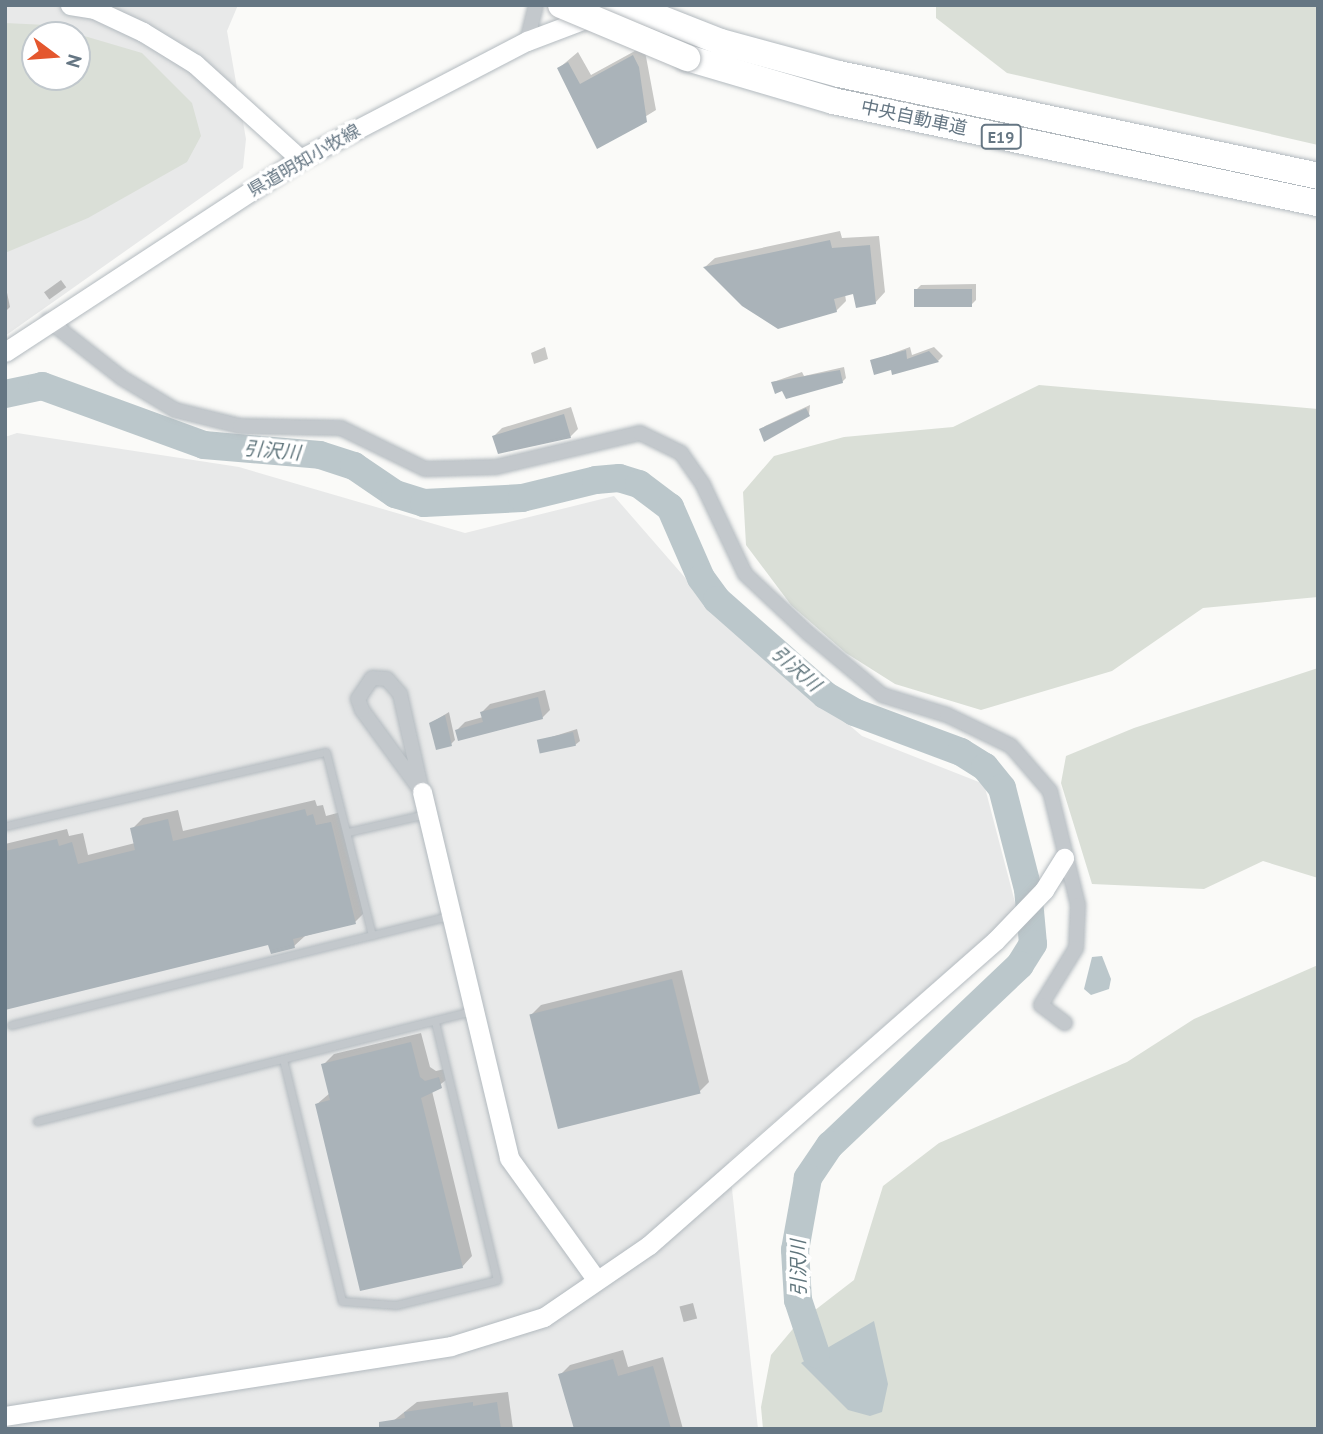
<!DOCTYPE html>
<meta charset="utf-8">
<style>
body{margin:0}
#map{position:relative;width:1323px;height:1434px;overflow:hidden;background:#fafaf8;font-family:"PT Sans","Noto Sans JP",sans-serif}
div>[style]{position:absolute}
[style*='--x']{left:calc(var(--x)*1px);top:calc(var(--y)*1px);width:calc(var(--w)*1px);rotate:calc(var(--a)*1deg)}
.built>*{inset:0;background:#e8e9e9}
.green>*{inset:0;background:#dadfd7}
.water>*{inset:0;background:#bbc7cb}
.shadow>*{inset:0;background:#0003;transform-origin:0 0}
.river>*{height:28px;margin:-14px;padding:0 14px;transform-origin:14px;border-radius:14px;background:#bbc7cb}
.building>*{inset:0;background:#aab3b9;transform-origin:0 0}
.roads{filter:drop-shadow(0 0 2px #b3babf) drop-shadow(0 0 2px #b3babf)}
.lane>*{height:7px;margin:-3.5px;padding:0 3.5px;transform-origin:3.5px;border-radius:3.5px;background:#c3c8cc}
.street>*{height:14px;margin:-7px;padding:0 7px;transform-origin:7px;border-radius:7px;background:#c3c8cc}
.secondary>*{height:19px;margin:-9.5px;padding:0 9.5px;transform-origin:9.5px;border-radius:9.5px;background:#fff}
.highway>*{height:26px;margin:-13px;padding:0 13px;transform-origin:13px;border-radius:13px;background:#fff}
.bridges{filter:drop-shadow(0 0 2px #b4b9bd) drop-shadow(0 0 2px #b4b9bd)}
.highway-bridge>*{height:26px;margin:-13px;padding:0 13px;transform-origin:13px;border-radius:13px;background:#fff}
span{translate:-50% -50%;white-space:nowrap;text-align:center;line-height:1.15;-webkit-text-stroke:7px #fff;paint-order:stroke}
.shield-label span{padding:2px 5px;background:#fff;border:2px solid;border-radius:5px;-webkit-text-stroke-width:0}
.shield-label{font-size:16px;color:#657683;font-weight:700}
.street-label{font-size:18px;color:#657683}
.water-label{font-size:19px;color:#60757c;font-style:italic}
.frame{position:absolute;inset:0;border:7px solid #657683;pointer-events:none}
.north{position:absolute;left:21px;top:21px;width:70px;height:70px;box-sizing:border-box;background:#fff;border:2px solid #c1c8cd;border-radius:50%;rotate:106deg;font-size:19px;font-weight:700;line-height:28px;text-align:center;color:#657683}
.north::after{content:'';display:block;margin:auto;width:24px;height:32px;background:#e4572e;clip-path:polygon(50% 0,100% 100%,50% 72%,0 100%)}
</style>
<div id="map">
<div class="built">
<div style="clip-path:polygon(evenodd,5px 5px,238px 5px,227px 31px,246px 139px,243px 168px,5px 336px,5px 5px,35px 35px,77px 35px,77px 77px,35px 77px,35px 35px)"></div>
<div style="clip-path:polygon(17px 433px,239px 467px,465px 533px,614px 496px,708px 604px,862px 736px,984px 784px,1017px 910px,729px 1161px,758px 1429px,5px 1429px,5px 437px)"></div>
</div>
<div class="green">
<div style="clip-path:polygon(936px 5px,1318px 5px,1318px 145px,1007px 73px,936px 18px)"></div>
<div style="clip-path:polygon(evenodd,5px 23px,47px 25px,142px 53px,192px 103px,201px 136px,187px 162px,88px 218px,5px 253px,5px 23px,35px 35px,77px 35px,77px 77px,35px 77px,35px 35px)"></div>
<div style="clip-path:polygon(1039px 385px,1318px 409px,1318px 597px,1203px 608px,1112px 671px,981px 710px,895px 684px,846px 653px,791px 605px,746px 545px,743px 492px,774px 456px,844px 437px,953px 427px)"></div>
<div style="clip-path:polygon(1318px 668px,1318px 878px,1263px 861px,1204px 889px,1092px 884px,1061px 783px,1066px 756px,1134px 728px)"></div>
<div style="clip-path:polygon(1318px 965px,1318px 1429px,763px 1429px,761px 1407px,771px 1355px,797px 1324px,854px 1280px,883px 1186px,939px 1143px,1127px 1062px,1194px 1019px)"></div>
</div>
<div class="water">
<div style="clip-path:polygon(1102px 956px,1111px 979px,1109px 989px,1091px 995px,1084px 989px,1092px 957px)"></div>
<div style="clip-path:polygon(874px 1321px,888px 1384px,882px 1412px,870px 1416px,848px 1410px,801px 1363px)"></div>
</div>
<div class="shadow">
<div style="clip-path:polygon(644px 46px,656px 110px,598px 146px,559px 68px,578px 52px,591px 75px)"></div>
<div style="clip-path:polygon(840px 231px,842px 238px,879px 236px,885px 292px,875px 303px,854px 292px,845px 294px,846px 301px,836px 311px,705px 267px,715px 258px)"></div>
<div style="left:61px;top:280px;width:9px;height:21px;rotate:54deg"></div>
<div style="clip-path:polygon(5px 283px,10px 307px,5px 312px)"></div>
<div style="clip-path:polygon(976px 284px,976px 300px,971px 305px,916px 290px,921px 285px)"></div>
<div style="clip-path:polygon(545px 347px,548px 359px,534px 364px,531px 353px)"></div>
<div style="clip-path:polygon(910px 347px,912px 355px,934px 347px,943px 356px,938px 361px,872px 361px)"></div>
<div style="clip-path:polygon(844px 367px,846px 378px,842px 382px,783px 389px,773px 382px,802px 372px,804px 376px)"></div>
<div style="clip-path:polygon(810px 405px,809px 415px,761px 430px,765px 426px)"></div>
<div style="clip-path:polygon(571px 407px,578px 429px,570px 437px,494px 436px,502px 428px)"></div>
<div style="clip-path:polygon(545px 690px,550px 710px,542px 718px,457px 730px,465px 722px,483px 717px,482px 712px,490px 704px)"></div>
<div style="clip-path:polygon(449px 712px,455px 740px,451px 744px,431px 723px)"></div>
<div style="clip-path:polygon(577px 729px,580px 741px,575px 745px,539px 741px)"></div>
<div style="clip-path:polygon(315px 800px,317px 806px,323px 805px,326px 816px,341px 812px,365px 912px,355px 922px,305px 936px,294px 946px,270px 943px,5px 1008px,5px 844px,67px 829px,69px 836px,83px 833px,88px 855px,135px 843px,132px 829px,143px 818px,178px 810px,183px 831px)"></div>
<div style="clip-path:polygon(682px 970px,709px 1082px,699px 1092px,531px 1015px,541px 1005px)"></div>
<div style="clip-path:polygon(421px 1033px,430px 1067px,436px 1071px,449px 1068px,451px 1076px,432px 1091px,472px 1256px,462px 1267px,317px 1104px,330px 1093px,323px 1065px,334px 1054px)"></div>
<div style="left:693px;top:1303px;width:16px;height:14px;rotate:75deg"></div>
<div style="clip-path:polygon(623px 1350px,628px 1367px,663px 1357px,683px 1429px,576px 1429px,560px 1375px,570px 1365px)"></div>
<div style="clip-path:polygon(508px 1392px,513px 1429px,383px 1429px,417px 1402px)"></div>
</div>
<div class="river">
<div style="--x:5;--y:394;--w:38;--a:-12"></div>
<div style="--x:42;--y:386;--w:172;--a:20"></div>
<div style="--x:204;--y:445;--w:116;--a:4.9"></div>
<div style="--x:320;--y:455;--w:36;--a:18"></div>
<div style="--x:354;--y:466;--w:50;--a:34.3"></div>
<div style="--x:395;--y:494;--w:30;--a:17"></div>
<div style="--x:424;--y:503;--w:98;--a:-2.9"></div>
<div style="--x:522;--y:498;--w:76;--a:-13.7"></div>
<div style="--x:596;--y:480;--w:23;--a:-5"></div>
<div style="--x:619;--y:478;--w:21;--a:17"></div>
<div style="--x:639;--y:484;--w:39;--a:37"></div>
<div style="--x:670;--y:507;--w:77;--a:66.4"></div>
<div style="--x:701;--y:578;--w:27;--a:54"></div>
<div style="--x:717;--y:600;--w:144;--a:41.3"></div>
<div style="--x:825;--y:695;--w:34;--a:30"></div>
<div style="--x:854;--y:712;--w:114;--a:20.5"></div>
<div style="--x:961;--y:752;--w:28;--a:32"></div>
<div style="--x:985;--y:767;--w:27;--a:51"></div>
<div style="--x:1002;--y:788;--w:104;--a:75.6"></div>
<div style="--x:1028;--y:889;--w:55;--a:84.8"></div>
<div style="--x:1033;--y:944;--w:25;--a:122"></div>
<div style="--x:1020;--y:965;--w:262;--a:136.5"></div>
<div style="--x:830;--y:1145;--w:40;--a:124"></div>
<div style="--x:808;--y:1178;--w:73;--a:100.2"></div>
<div style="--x:795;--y:1250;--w:50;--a:86.6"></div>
<div style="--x:798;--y:1300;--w:57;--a:71.6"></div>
</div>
<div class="building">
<div style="clip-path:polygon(633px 55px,639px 67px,647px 122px,597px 149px,557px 68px,568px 62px,580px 84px)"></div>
<div style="clip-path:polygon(830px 240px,832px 248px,870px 245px,876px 304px,856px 308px,853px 294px,834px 299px,837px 312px,778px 329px,742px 306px,703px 267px)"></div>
<div style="left:914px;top:289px;width:58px;height:18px"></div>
<div style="clip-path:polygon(906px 350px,907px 359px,929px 351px,939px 362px,892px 375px,891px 370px,874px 375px,870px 360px)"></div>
<div style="clip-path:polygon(840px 370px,843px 383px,786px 399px,782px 391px,775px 394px,771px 382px)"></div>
<div style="clip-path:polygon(806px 408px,810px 416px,764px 442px,759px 429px)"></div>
<div style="clip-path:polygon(564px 414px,571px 438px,498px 454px,492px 436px)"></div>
<div style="clip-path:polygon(538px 697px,543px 719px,458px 741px,455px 730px,483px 722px,480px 712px)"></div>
<div style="clip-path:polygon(445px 715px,452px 746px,436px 750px,429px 723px)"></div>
<div style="left:573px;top:732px;width:14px;height:37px;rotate:78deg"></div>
<div style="clip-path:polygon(305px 809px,307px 816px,313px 814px,316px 825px,331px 822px,356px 924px,293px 939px,295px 948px,271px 954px,268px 945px,5px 1010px,5px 851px,57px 839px,59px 846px,72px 842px,78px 864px,135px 850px,130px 828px,168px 819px,173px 841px)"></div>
<div style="left:672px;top:979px;width:118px;height:147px;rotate:76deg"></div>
<div style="clip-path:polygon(411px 1042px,420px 1077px,425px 1081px,439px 1077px,442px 1088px,421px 1098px,463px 1268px,360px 1291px,315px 1104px,330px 1100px,321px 1064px)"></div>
<div style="clip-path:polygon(613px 1359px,618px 1376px,653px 1366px,671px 1429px,574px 1429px,558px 1374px)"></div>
<div style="clip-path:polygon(473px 1402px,473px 1406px,497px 1402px,501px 1429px,379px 1429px,379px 1422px,405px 1418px,404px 1412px)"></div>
</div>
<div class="roads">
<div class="lane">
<div style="--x:5;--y:826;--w:329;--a:-13"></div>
<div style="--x:326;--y:752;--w:189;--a:75.9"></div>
<div style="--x:348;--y:832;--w:80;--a:-13"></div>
<div style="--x:11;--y:1025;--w:450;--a:-14"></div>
<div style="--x:283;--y:1059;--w:249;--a:76.3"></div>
<div style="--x:342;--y:1301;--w:54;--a:4.2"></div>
<div style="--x:396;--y:1305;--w:104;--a:-13.9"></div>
<div style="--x:497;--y:1280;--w:266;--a:-103.5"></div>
<div style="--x:37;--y:1121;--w:450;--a:-14.2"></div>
</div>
<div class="street">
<div style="--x:527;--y:41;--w:37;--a:-76"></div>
<div style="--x:48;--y:320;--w:94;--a:38.1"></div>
<div style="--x:122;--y:378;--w:62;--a:31.1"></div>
<div style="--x:175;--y:410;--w:67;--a:13.8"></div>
<div style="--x:240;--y:426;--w:101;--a:1.1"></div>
<div style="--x:341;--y:428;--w:93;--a:26"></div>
<div style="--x:425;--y:469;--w:71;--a:-1.6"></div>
<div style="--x:496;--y:467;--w:148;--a:-13.3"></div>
<div style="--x:640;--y:433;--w:46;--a:26"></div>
<div style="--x:681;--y:453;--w:39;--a:55"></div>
<div style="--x:703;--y:485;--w:98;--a:64.7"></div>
<div style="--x:745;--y:574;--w:88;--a:43.2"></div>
<div style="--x:809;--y:634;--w:95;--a:39.9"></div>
<div style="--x:882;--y:695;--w:68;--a:17.1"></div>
<div style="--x:947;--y:715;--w:71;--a:25.8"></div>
<div style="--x:1011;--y:746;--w:60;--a:49.1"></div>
<div style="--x:1050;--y:791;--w:117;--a:76.2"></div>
<div style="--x:1078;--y:905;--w:43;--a:92.7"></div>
<div style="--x:1076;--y:948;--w:67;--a:121.6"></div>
<div style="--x:1041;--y:1005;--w:30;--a:37"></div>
<div style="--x:372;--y:678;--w:15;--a:4"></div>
<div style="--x:387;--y:679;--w:20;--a:49"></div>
<div style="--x:400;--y:694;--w:100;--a:77.3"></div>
<div style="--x:422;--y:792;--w:102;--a:-126.2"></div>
<div style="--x:362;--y:710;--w:12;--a:-110"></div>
<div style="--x:358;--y:699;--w:25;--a:-56"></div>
</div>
<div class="secondary">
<div style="--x:70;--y:5;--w:24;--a:9"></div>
<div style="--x:94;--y:9;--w:54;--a:25.1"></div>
<div style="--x:143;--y:32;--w:61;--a:31.6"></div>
<div style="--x:195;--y:64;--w:142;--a:42.1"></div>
<div style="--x:5;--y:352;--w:353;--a:-33.2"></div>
<div style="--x:300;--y:159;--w:256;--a:-27.5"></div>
<div style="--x:527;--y:41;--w:102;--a:-20.8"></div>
<div style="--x:422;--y:792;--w:376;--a:76.6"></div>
<div style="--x:509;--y:1158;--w:149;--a:54.3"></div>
<div style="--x:5;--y:1416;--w:451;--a:-8.9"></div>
<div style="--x:451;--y:1346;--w:97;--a:-17.3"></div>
<div style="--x:544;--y:1317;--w:127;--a:-34.4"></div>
<div style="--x:649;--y:1245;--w:461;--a:-41.3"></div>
<div style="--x:995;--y:941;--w:71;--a:-46.1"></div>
<div style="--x:1044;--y:890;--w:38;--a:-58"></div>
</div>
<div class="highway">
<div style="--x:627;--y:5;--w:101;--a:21.5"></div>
<div style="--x:721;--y:42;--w:122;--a:15.2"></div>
<div style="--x:839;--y:74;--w:490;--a:12"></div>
<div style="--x:687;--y:58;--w:152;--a:16.4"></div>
<div style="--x:833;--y:101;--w:496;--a:11.9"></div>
</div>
</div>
<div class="bridges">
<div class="highway-bridge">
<div style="--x:561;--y:5;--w:137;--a:22.8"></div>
</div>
</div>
<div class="shield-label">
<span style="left:1001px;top:137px">E19</span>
</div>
<div class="street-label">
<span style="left:914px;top:118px;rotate:12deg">中央自動車道</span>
<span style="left:304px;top:161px;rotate:-30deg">県道明知小牧線</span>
</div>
<div class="water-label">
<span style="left:272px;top:451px;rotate:5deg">引沢川</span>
<span style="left:796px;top:669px;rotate:41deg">引沢川</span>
<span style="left:799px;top:1268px;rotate:-91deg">引沢川</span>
</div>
<div class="frame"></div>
<div class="north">N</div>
</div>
